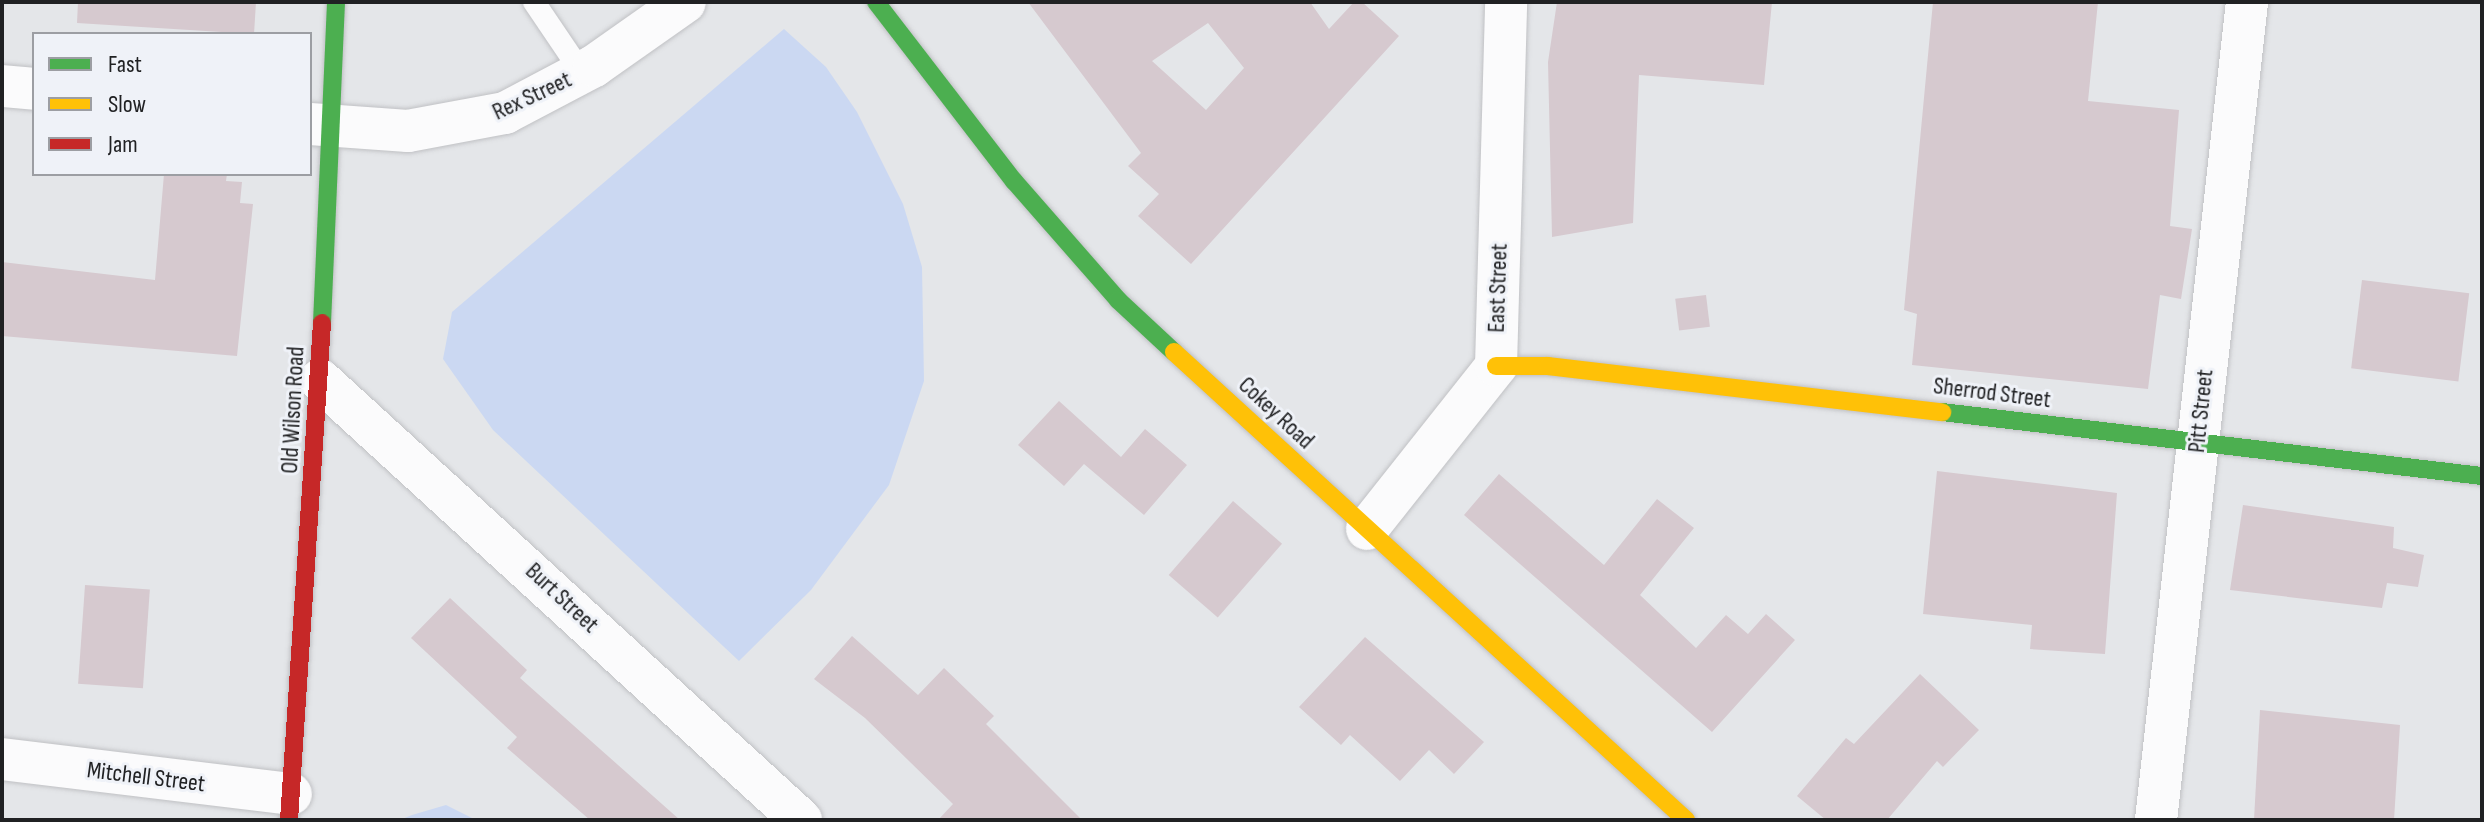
<!DOCTYPE html>
<style>
body{margin:0}
#map{position:relative;width:2484px;height:822px;overflow:hidden;background:#e4e6e9;font-family:"Sofia Sans Condensed",sans-serif}
div>[style]{position:absolute}
[style*='--x']{left:calc(var(--x)*1px);top:calc(var(--y)*1px);width:calc(var(--w)*1px);rotate:calc(var(--a)*1deg)}
.green>*{inset:0;background:#cbd8f2}
.building>*{inset:0;background:#d6c9cf;transform-origin:0 0}
.roads{filter:drop-shadow(0 0 2px #c0c1c4) drop-shadow(0 0 2px #c0c1c4)}
.lane>*{height:22px;margin:-11px;padding:0 11px;transform-origin:11px;border-radius:11px;background:#fbfbfc}
.street>*{height:42px;margin:-21px;padding:0 21px;transform-origin:21px;border-radius:21px;background:#fbfbfc}
.fast>*{height:18px;margin:-9px;padding:0 9px;transform-origin:9px;border-radius:9px;background:#4caf50}
.slow>*{height:18px;margin:-9px;padding:0 9px;transform-origin:9px;border-radius:9px;background:#ffc107}
.jam>*{height:18px;margin:-9px;padding:0 9px;transform-origin:9px;border-radius:9px;background:#c62828}
span{translate:-50% -50%;white-space:nowrap;text-align:center;line-height:1.15;-webkit-text-stroke:6px #eff2f8;paint-order:stroke}
.street-label{font-size:24px;color:#202123}
.frame{position:absolute;inset:0;border:4px solid #202123;pointer-events:none}
.legend{position:absolute;left:32px;top:32px;width:280px;height:144px;box-sizing:border-box;background:#eff2f8;border:2px solid #9c9ea3;margin:0;padding:10px 14px;list-style:none;font-size:24px;color:#202123}
.legend li{display:flex;align-items:center;gap:16px;height:40px}
.legend b{width:40px;border:2px solid #9c9ea3}
</style>
<div id="map">
<div class="green">
<div style="clip-path:polygon(784px 29px,826px 67px,857px 112px,903px 204px,922px 267px,924px 381px,889px 485px,811px 590px,739px 661px,493px 430px,443px 359px,452px 312px)"></div>
<div style="clip-path:polygon(446px 805px,476px 820px,400px 820px,412px 815px)"></div>
</div>
<div class="building">
<div style="clip-path:polygon(78px 2px,256px 2px,254px 34px,77px 23px)"></div>
<div style="clip-path:polygon(evenodd,1028px 2px,1310px 2px,1329px 29px,1354px 2px,1362px 2px,1399px 36px,1191px 264px,1138px 216px,1159px 194px,1128px 166px,1141px 153px,1028px 2px,1208px 23px,1244px 68px,1206px 110px,1152px 61px,1208px 23px)"></div>
<div style="clip-path:polygon(1557px 2px,1772px 2px,1764px 85px,1639px 75px,1633px 223px,1552px 237px,1548px 62px)"></div>
<div style="clip-path:polygon(1933px 2px,2098px 2px,2088px 101px,2179px 110px,2170px 226px,2192px 229px,2181px 299px,2160px 295px,2148px 389px,1912px 365px,1917px 314px,1904px 310px)"></div>
<div style="clip-path:polygon(164px 174px,227px 174px,226px 181px,242px 182px,240px 203px,253px 204px,237px 356px,2px 336px,2px 262px,155px 280px)"></div>
<div style="left:2362px;top:280px;width:108px;height:89px;rotate:7deg"></div>
<div style="left:1706px;top:295px;width:32px;height:31px;rotate:83deg"></div>
<div style="clip-path:polygon(1059px 401px,1121px 457px,1145px 429px,1187px 465px,1144px 515px,1084px 464px,1064px 486px,1018px 445px)"></div>
<div style="clip-path:polygon(1937px 471px,2117px 493px,2105px 654px,2030px 649px,2032px 625px,1923px 614px)"></div>
<div style="clip-path:polygon(1499px 474px,1604px 565px,1657px 499px,1694px 528px,1640px 595px,1696px 648px,1726px 615px,1748px 634px,1766px 614px,1795px 640px,1712px 732px,1464px 515px)"></div>
<div style="left:1233px;top:501px;width:65px;height:98px;rotate:41deg"></div>
<div style="clip-path:polygon(2243px 505px,2394px 527px,2393px 548px,2424px 555px,2418px 587px,2387px 583px,2382px 608px,2230px 590px)"></div>
<div style="left:85px;top:585px;width:65px;height:99px;rotate:4deg"></div>
<div style="clip-path:polygon(450px 598px,527px 670px,520px 678px,680px 820px,590px 820px,507px 748px,517px 737px,411px 638px)"></div>
<div style="clip-path:polygon(852px 636px,918px 695px,944px 668px,994px 716px,986px 724px,1082px 820px,938px 820px,953px 804px,865px 718px,814px 679px)"></div>
<div style="clip-path:polygon(1365px 637px,1484px 742px,1454px 774px,1429px 750px,1400px 781px,1350px 735px,1341px 745px,1299px 707px)"></div>
<div style="clip-path:polygon(1920px 674px,1979px 730px,1943px 767px,1937px 761px,1887px 820px,1826px 820px,1797px 796px,1846px 738px,1854px 744px)"></div>
<div style="clip-path:polygon(2260px 710px,2400px 725px,2394px 820px,2254px 820px)"></div>
</div>
<div class="roads">
<div class="lane">
<div style="--x:534;--y:2;--w:86;--a:55.9"></div>
</div>
<div class="street">
<div style="--x:2;--y:86;--w:32;--a:5"></div>
<div style="--x:310;--y:124;--w:98;--a:4.1"></div>
<div style="--x:408;--y:131;--w:99;--a:-10.5"></div>
<div style="--x:505;--y:113;--w:101;--a:-27.8"></div>
<div style="--x:594;--y:66;--w:111;--a:-35.1"></div>
<div style="--x:320;--y:380;--w:652;--a:42.45"></div>
<div style="--x:1367;--y:529;--w:208;--a:-51.6"></div>
<div style="--x:1496;--y:366;--w:364;--a:-88.4"></div>
<div style="--x:2;--y:759;--w:291;--a:6.9"></div>
<div style="--x:2156;--y:820;--w:823;--a:-83.65"></div>
</div>
<div class="fast">
<div style="--x:876;--y:2;--w:226;--a:52.4"></div>
<div style="--x:1014;--y:181;--w:158;--a:48.8"></div>
<div style="--x:1118;--y:300;--w:76;--a:42.9"></div>
<div style="--x:322;--y:323;--w:321;--a:-87.5"></div>
<div style="--x:1942;--y:412;--w:544;--a:6.76"></div>
</div>
<div class="slow">
<div style="--x:1174;--y:352;--w:694;--a:42.43"></div>
<div style="--x:1496;--y:366;--w:52;--a:0"></div>
<div style="--x:1548;--y:366;--w:397;--a:6.7"></div>
</div>
<div class="jam">
<div style="--x:289;--y:820;--w:498;--a:-86.2"></div>
</div>
</div>
<div class="street-label">
<span style="left:532px;top:96px;rotate:-25deg">Rex Street</span>
<span style="left:1498px;top:288px;rotate:-88deg">East Street</span>
<span style="left:1992px;top:393px;rotate:7deg">Sherrod Street</span>
<span style="left:293px;top:410px;rotate:-87deg">Old Wilson Road</span>
<span style="left:2201px;top:411px;rotate:-84deg">Pitt Street</span>
<span style="left:1276px;top:413px;rotate:43deg">Cokey Road</span>
<span style="left:562px;top:598px;rotate:43deg">Burt Street</span>
<span style="left:146px;top:777px;rotate:7deg">Mitchell Street</span>
</div>
<div class="frame"></div>
<ul class="legend">
<li><b style="height:10px;background:#4caf50"></b>Fast</li>
<li><b style="height:10px;background:#ffc107"></b>Slow</li>
<li><b style="height:10px;background:#c62828"></b>Jam</li>
</ul>
</div>
